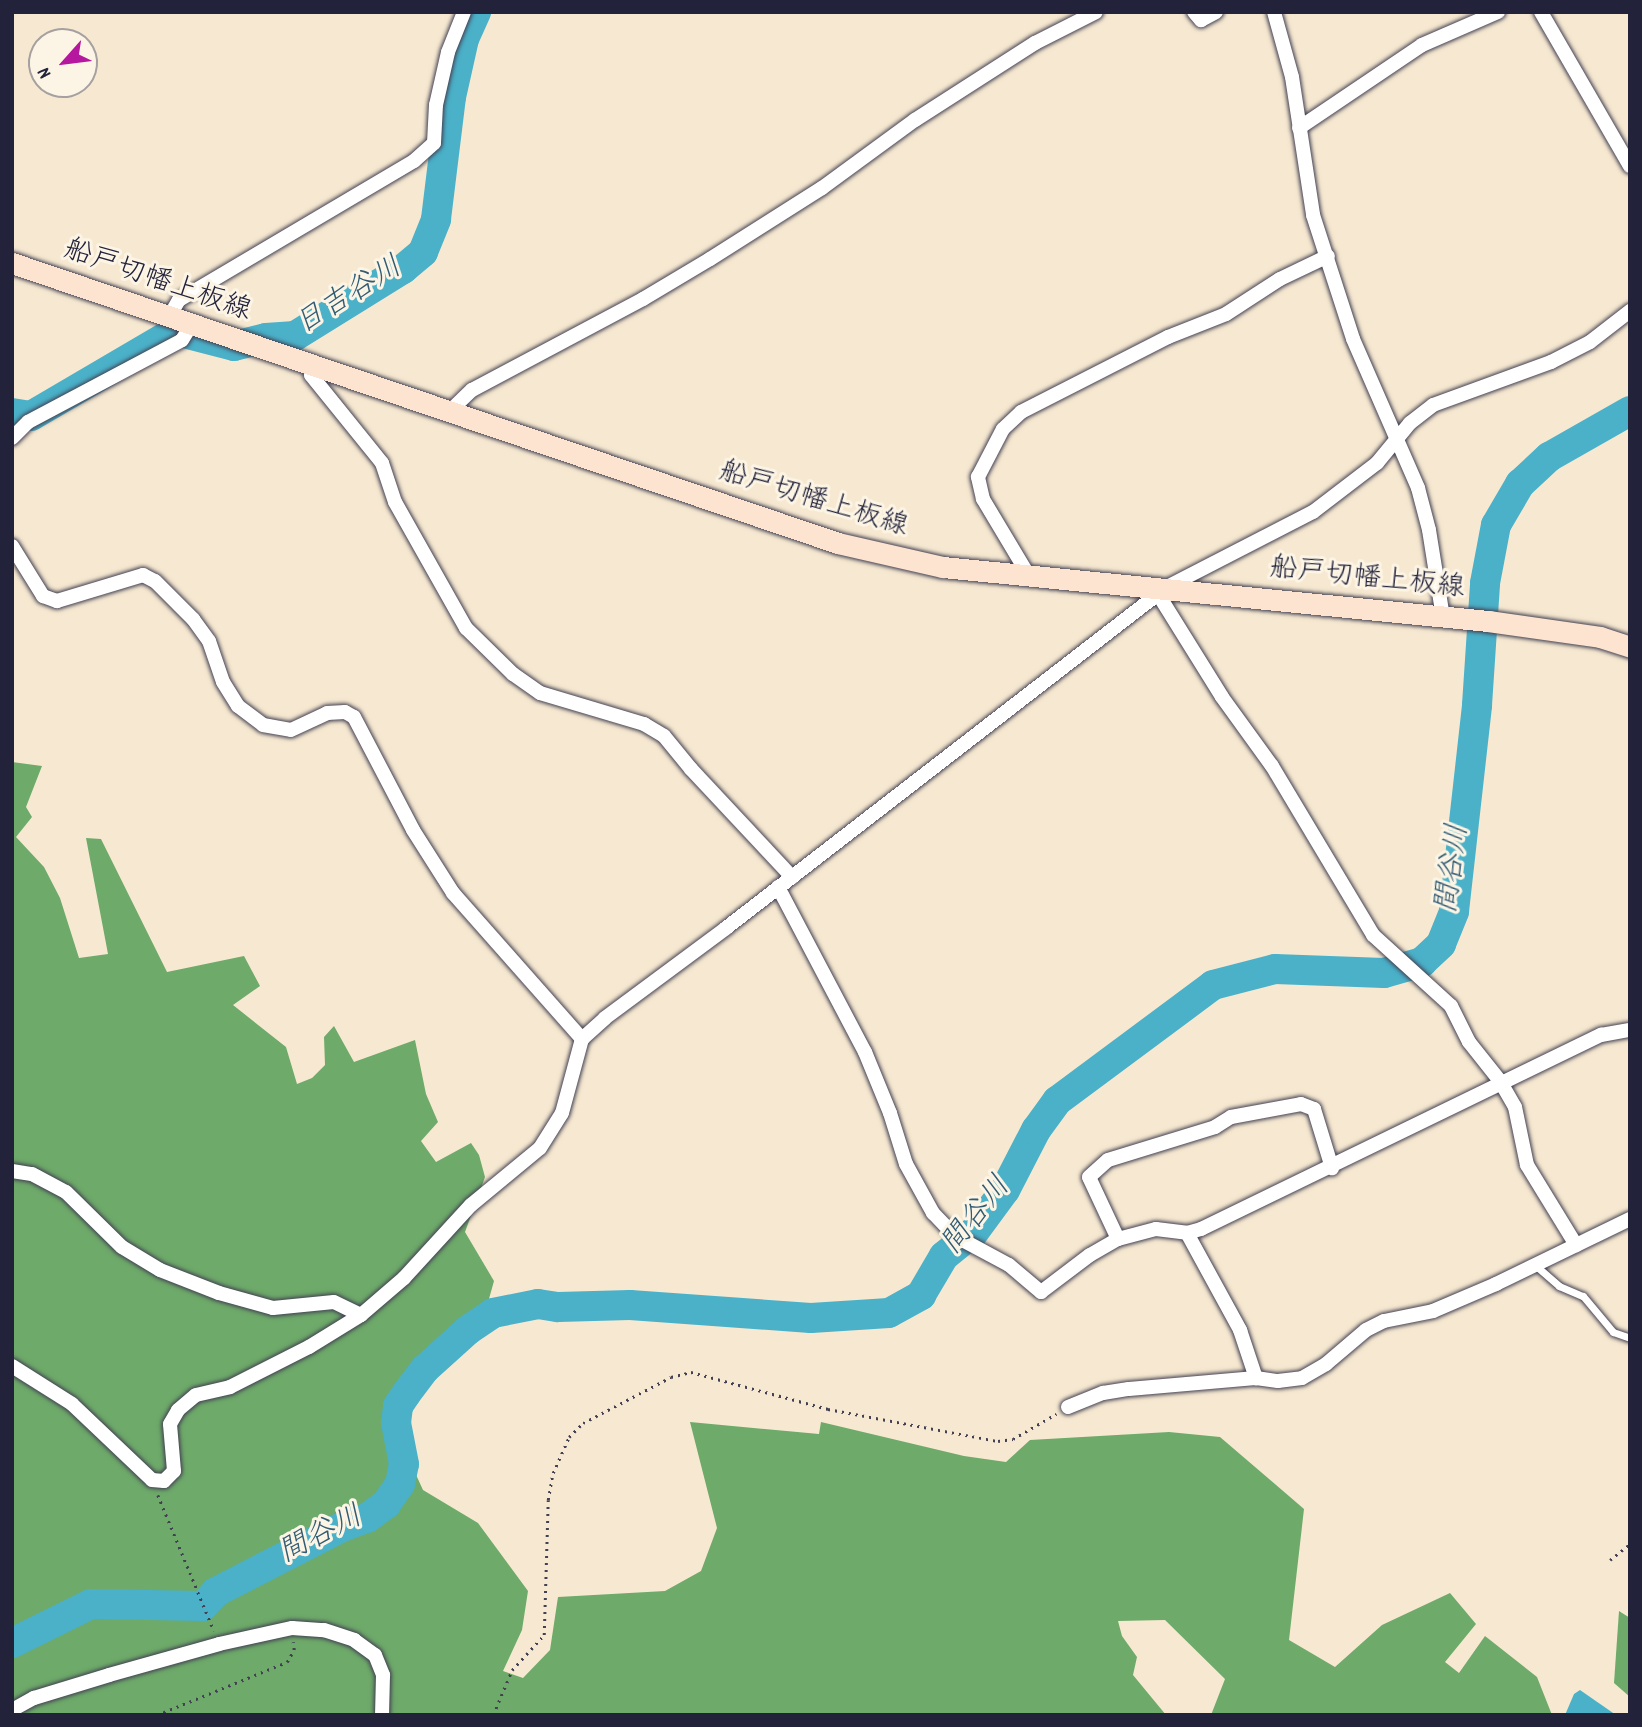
<!DOCTYPE html>
<meta charset="utf-8">
<style>
body{margin:0}
#map{position:relative;width:1642px;height:1727px;overflow:hidden;background:#f7e9d1;font-family:Dekko,"Klee One",sans-serif}
div>[style]{position:absolute}
[style*='--x']{left:calc(var(--x)*1px);top:calc(var(--y)*1px);width:calc(var(--w)*1px);rotate:calc(var(--a)*1deg)}
.forest>*{inset:0;background:#6eaa6a}
.water>*{inset:0;background:#4ab1c9}
.river>*{height:30px;margin:-15px;padding:0 15px;transform-origin:15px;border-radius:15px;background:#4ab1c9}
.path>*{height:2.5px;margin-top:-1.25px;transform-origin:0;background:repeating-linear-gradient(90deg,#424052 0 2px,transparent 0 7px)}
.roads{filter:drop-shadow(0 0 2px #424052) drop-shadow(0 0 2px #424052)}
.service>*{height:7px;margin:-3.5px;padding:0 3.5px;transform-origin:3.5px;border-radius:3.5px;background:#fff}
.minor>*{height:14px;margin:-7px;padding:0 7px;transform-origin:7px;border-radius:7px;background:#fff}
.secondary>*{height:21px;margin:-10.5px;padding:0 10.5px;transform-origin:10.5px;border-radius:10.5px;background:#fde4d0}
span{translate:-50% -50%;white-space:nowrap;text-align:center;line-height:1.15;-webkit-text-stroke:6px #fcf5e5;paint-order:stroke}
.street-label{font-size:28px;color:#22223b}
.water-label{font-size:30px;color:#325b74;font-style:italic}
.frame{position:absolute;inset:0;border:14px solid #22223b;pointer-events:none}
.north{position:absolute;left:28px;top:28px;width:70px;height:70px;box-sizing:border-box;background:#fcf5e5;border:2px solid #a5a1a1;border-radius:50%;rotate:242deg;font-size:19px;font-weight:700;line-height:28px;text-align:center;color:#22223b}
.north::after{content:'';display:block;margin:auto;width:24px;height:32px;background:#b5179e;clip-path:polygon(50% 0,100% 100%,50% 72%,0 100%)}
</style>
<div id="map">
<div class="forest">
<div style="clip-path:polygon(12px 762px,42px 766px,26px 807px,32px 817px,16px 837px,44px 867px,60px 898px,79px 958px,108px 954px,86px 838px,101px 839px,167px 972px,244px 956px,260px 986px,233px 1005px,286px 1047px,297px 1084px,312px 1078px,325px 1065px,324px 1037px,334px 1026px,354px 1062px,415px 1040px,426px 1094px,438px 1122px,421px 1141px,436px 1162px,471px 1143px,479px 1155px,485px 1177px,465px 1232px,494px 1281px,487px 1306px,425px 1355px,408px 1422px,412px 1466px,423px 1490px,478px 1523px,528px 1591px,522px 1630px,503px 1671px,523px 1678px,550px 1650px,558px 1597px,665px 1591px,701px 1571px,717px 1528px,690px 1422px,819px 1434px,821px 1422px,964px 1456px,1006px 1462px,1030px 1440px,1169px 1432px,1220px 1437px,1304px 1509px,1289px 1640px,1335px 1667px,1382px 1625px,1450px 1593px,1476px 1624px,1445px 1662px,1459px 1673px,1485px 1636px,1537px 1677px,1552px 1715px,1211px 1715px,1225px 1679px,1165px 1620px,1118px 1621px,1122px 1636px,1137px 1657px,1133px 1675px,1166px 1715px,12px 1715px)"></div>
<div style="clip-path:polygon(1619px 1611px,1630px 1618px,1630px 1697px,1614px 1683px)"></div>
</div>
<div class="water">
<div style="clip-path:polygon(1580px 1690px,1616px 1715px,1565px 1715px,1574px 1694px)"></div>
</div>
<div class="river">
<div style="--x:12;--y:413;--w:19;--a:9"></div>
<div style="--x:31;--y:416;--w:168;--a:-30.4"></div>
<div style="--x:176;--y:331;--w:60;--a:14.5"></div>
<div style="--x:234;--y:346;--w:33;--a:-14"></div>
<div style="--x:266;--y:338;--w:29;--a:-4"></div>
<div style="--x:295;--y:336;--w:127;--a:-31.8"></div>
<div style="--x:403;--y:269;--w:26;--a:-40"></div>
<div style="--x:423;--y:252;--w:35;--a:-68"></div>
<div style="--x:436;--y:219;--w:123;--a:-83"></div>
<div style="--x:451;--y:97;--w:59;--a:-77.4"></div>
<div style="--x:464;--y:39;--w:30;--a:-66"></div>
<div style="--x:12;--y:1643;--w:88;--a:-26.3"></div>
<div style="--x:91;--y:1604;--w:112;--a:1"></div>
<div style="--x:203;--y:1606;--w:19;--a:-47"></div>
<div style="--x:216;--y:1592;--w:142;--a:-27.3"></div>
<div style="--x:342;--y:1527;--w:27;--a:-20"></div>
<div style="--x:367;--y:1518;--w:24;--a:-36"></div>
<div style="--x:386;--y:1504;--w:24;--a:-55"></div>
<div style="--x:400;--y:1484;--w:20;--a:-79"></div>
<div style="--x:404;--y:1464;--w:42;--a:-101"></div>
<div style="--x:396;--y:1423;--w:17;--a:-83"></div>
<div style="--x:398;--y:1406;--w:14;--a:-56"></div>
<div style="--x:406;--y:1394;--w:31;--a:-53"></div>
<div style="--x:425;--y:1369;--w:58;--a:-42.2"></div>
<div style="--x:468;--y:1330;--w:30;--a:-34"></div>
<div style="--x:493;--y:1313;--w:46;--a:-11.3"></div>
<div style="--x:538;--y:1304;--w:20;--a:9"></div>
<div style="--x:558;--y:1307;--w:72;--a:-1.6"></div>
<div style="--x:630;--y:1305;--w:181;--a:4.1"></div>
<div style="--x:811;--y:1318;--w:78;--a:-3.7"></div>
<div style="--x:889;--y:1313;--w:37;--a:-29"></div>
<div style="--x:921;--y:1295;--w:45;--a:-59.5"></div>
<div style="--x:944;--y:1256;--w:38;--a:-39"></div>
<div style="--x:974;--y:1232;--w:52;--a:-53.6"></div>
<div style="--x:1005;--y:1190;--w:68;--a:-62.7"></div>
<div style="--x:1036;--y:1130;--w:36;--a:-54"></div>
<div style="--x:1057;--y:1101;--w:194;--a:-36.6"></div>
<div style="--x:1213;--y:985;--w:64;--a:-14.5"></div>
<div style="--x:1275;--y:969;--w:109;--a:2.1"></div>
<div style="--x:1384;--y:973;--w:40;--a:-16"></div>
<div style="--x:1422;--y:962;--w:26;--a:-43"></div>
<div style="--x:1441;--y:944;--w:35;--a:-68"></div>
<div style="--x:1454;--y:911;--w:207;--a:-83.6"></div>
<div style="--x:1477;--y:705;--w:122;--a:-86.2"></div>
<div style="--x:1485;--y:583;--w:59;--a:-79.3"></div>
<div style="--x:1496;--y:525;--w:48;--a:-59.7"></div>
<div style="--x:1520;--y:484;--w:40;--a:-43"></div>
<div style="--x:1549;--y:457;--w:93;--a:-29.6"></div>
</div>
<div class="path">
<div style="--x:158;--y:1495;--w:147;--a:67.6"></div>
<div style="--x:1610;--y:1560;--w:26;--a:-39"></div>
<div style="--x:157;--y:1715;--w:140;--a:-22.2"></div>
<div style="--x:287;--y:1662;--w:14;--a:-60"></div>
<div style="--x:294;--y:1650;--w:8;--a:-97"></div>
<div style="--x:493;--y:1715;--w:49;--a:-67.1"></div>
<div style="--x:512;--y:1670;--w:47;--a:-47.6"></div>
<div style="--x:544;--y:1635;--w:135;--a:-88.3"></div>
<div style="--x:548;--y:1500;--w:27;--a:-80"></div>
<div style="--x:553;--y:1473;--w:39;--a:-66"></div>
<div style="--x:569;--y:1437;--w:20;--a:-45"></div>
<div style="--x:583;--y:1423;--w:99;--a:-27.6"></div>
<div style="--x:671;--y:1377;--w:21;--a:-14"></div>
<div style="--x:691;--y:1372;--w:142;--a:15.1"></div>
<div style="--x:828;--y:1409;--w:173;--a:10.7"></div>
<div style="--x:998;--y:1441;--w:15;--a:-8"></div>
<div style="--x:1013;--y:1439;--w:50;--a:-30.2"></div>
</div>
<div class="roads">
<div class="service">
<div style="--x:1535;--y:1265;--w:32;--a:41"></div>
<div style="--x:1559;--y:1286;--w:26;--a:23"></div>
<div style="--x:1583;--y:1296;--w:47;--a:50.2"></div>
<div style="--x:1613;--y:1332;--w:18;--a:19"></div>
</div>
<div class="minor">
<div style="--x:1194;--y:12;--w:11;--a:49"></div>
<div style="--x:1201;--y:20;--w:17;--a:-28"></div>
<div style="--x:1274;--y:12;--w:67;--a:74.5"></div>
<div style="--x:1292;--y:77;--w:140;--a:81.3"></div>
<div style="--x:1313;--y:215;--w:130;--a:72.1"></div>
<div style="--x:1353;--y:339;--w:163;--a:66.4"></div>
<div style="--x:1418;--y:488;--w:43;--a:75.3"></div>
<div style="--x:1429;--y:530;--w:88;--a:80.9"></div>
<div style="--x:1541;--y:12;--w:178;--a:60"></div>
<div style="--x:1299;--y:128;--w:148;--a:-34"></div>
<div style="--x:1422;--y:45;--w:83;--a:-23.5"></div>
<div style="--x:169;--y:317;--w:20;--a:-60"></div>
<div style="--x:179;--y:300;--w:273;--a:-30.6"></div>
<div style="--x:414;--y:161;--w:27;--a:-42"></div>
<div style="--x:434;--y:143;--w:38;--a:-87"></div>
<div style="--x:436;--y:105;--w:54;--a:-77.2"></div>
<div style="--x:448;--y:52;--w:43;--a:-68.2"></div>
<div style="--x:310;--y:363;--w:12;--a:85"></div>
<div style="--x:311;--y:375;--w:113;--a:51.1"></div>
<div style="--x:382;--y:463;--w:41;--a:71.6"></div>
<div style="--x:395;--y:502;--w:145;--a:60.6"></div>
<div style="--x:466;--y:628;--w:66;--a:44.4"></div>
<div style="--x:513;--y:674;--w:33;--a:35"></div>
<div style="--x:540;--y:693;--w:109;--a:16.6"></div>
<div style="--x:644;--y:724;--w:23;--a:31"></div>
<div style="--x:664;--y:736;--w:43;--a:50.7"></div>
<div style="--x:691;--y:769;--w:148;--a:46.9"></div>
<div style="--x:451;--y:410;--w:29;--a:-44"></div>
<div style="--x:472;--y:390;--w:194;--a:-28"></div>
<div style="--x:643;--y:299;--w:78;--a:-30.8"></div>
<div style="--x:710;--y:259;--w:133;--a:-32.4"></div>
<div style="--x:822;--y:188;--w:115;--a:-36.2"></div>
<div style="--x:915;--y:120;--w:143;--a:-32.7"></div>
<div style="--x:1035;--y:43;--w:68;--a:-26.9"></div>
<div style="--x:12;--y:438;--w:23;--a:-45"></div>
<div style="--x:28;--y:422;--w:174;--a:-28"></div>
<div style="--x:182;--y:340;--w:19;--a:-58"></div>
<div style="--x:12;--y:546;--w:59;--a:58.2"></div>
<div style="--x:43;--y:596;--w:15;--a:20"></div>
<div style="--x:57;--y:601;--w:90;--a:-16.8"></div>
<div style="--x:143;--y:575;--w:13;--a:27"></div>
<div style="--x:155;--y:581;--w:54;--a:45"></div>
<div style="--x:193;--y:619;--w:27;--a:54"></div>
<div style="--x:209;--y:641;--w:43;--a:71.1"></div>
<div style="--x:223;--y:682;--w:28;--a:58"></div>
<div style="--x:238;--y:706;--w:31;--a:37"></div>
<div style="--x:263;--y:725;--w:28;--a:10"></div>
<div style="--x:291;--y:730;--w:40;--a:-25"></div>
<div style="--x:327;--y:713;--w:18;--a:-3"></div>
<div style="--x:345;--y:712;--w:10;--a:29"></div>
<div style="--x:354;--y:717;--w:127;--a:62.4"></div>
<div style="--x:413;--y:830;--w:75;--a:57.6"></div>
<div style="--x:453;--y:893;--w:195;--a:48.5"></div>
<div style="--x:1029;--y:576;--w:90;--a:-120.9"></div>
<div style="--x:983;--y:499;--w:23;--a:-103"></div>
<div style="--x:978;--y:477;--w:54;--a:-62.5"></div>
<div style="--x:1003;--y:429;--w:25;--a:-43"></div>
<div style="--x:1021;--y:412;--w:165;--a:-27"></div>
<div style="--x:1168;--y:337;--w:62;--a:-21.6"></div>
<div style="--x:1226;--y:314;--w:64;--a:-32.9"></div>
<div style="--x:1280;--y:279;--w:53;--a:-25.6"></div>
<div style="--x:1158;--y:594;--w:121;--a:58.1"></div>
<div style="--x:1222;--y:697;--w:85;--a:54.1"></div>
<div style="--x:1272;--y:766;--w:197;--a:59.1"></div>
<div style="--x:1373;--y:935;--w:105;--a:42.3"></div>
<div style="--x:1451;--y:1006;--w:40;--a:63.4"></div>
<div style="--x:1469;--y:1042;--w:50;--a:51.5"></div>
<div style="--x:1500;--y:1081;--w:30;--a:60"></div>
<div style="--x:1515;--y:1107;--w:59;--a:78.3"></div>
<div style="--x:1527;--y:1165;--w:94;--a:58.5"></div>
<div style="--x:778;--y:887;--w:187;--a:62.2"></div>
<div style="--x:865;--y:1052;--w:66;--a:67.7"></div>
<div style="--x:890;--y:1113;--w:53;--a:72.6"></div>
<div style="--x:906;--y:1164;--w:56;--a:61.1"></div>
<div style="--x:933;--y:1213;--w:32;--a:46"></div>
<div style="--x:955;--y:1236;--w:61;--a:28.2"></div>
<div style="--x:1009;--y:1265;--w:42;--a:40.2"></div>
<div style="--x:1041;--y:1292;--w:61;--a:-37.1"></div>
<div style="--x:1090;--y:1255;--w:32;--a:-30"></div>
<div style="--x:1118;--y:1239;--w:39;--a:-15"></div>
<div style="--x:1156;--y:1229;--w:31;--a:7"></div>
<div style="--x:1187;--y:1233;--w:15;--a:-16"></div>
<div style="--x:1201;--y:1229;--w:445;--a:-25.9"></div>
<div style="--x:1601;--y:1035;--w:29;--a:-10"></div>
<div style="--x:12;--y:1171;--w:20;--a:9"></div>
<div style="--x:32;--y:1174;--w:38;--a:28"></div>
<div style="--x:66;--y:1192;--w:78;--a:44.5"></div>
<div style="--x:122;--y:1247;--w:44;--a:31.2"></div>
<div style="--x:160;--y:1270;--w:63;--a:21.3"></div>
<div style="--x:219;--y:1293;--w:56;--a:15.5"></div>
<div style="--x:273;--y:1308;--w:61;--a:-5.6"></div>
<div style="--x:334;--y:1302;--w:30;--a:26"></div>
<div style="--x:1187;--y:1233;--w:111;--a:61.3"></div>
<div style="--x:1240;--y:1330;--w:51;--a:71.6"></div>
<div style="--x:1118;--y:1239;--w:68;--a:-115.1"></div>
<div style="--x:1089;--y:1177;--w:25;--a:-42"></div>
<div style="--x:1108;--y:1160;--w:112;--a:-17.1"></div>
<div style="--x:1215;--y:1127;--w:19;--a:-32"></div>
<div style="--x:1231;--y:1117;--w:71;--a:-10.5"></div>
<div style="--x:1301;--y:1104;--w:14;--a:21"></div>
<div style="--x:1314;--y:1109;--w:62;--a:73"></div>
<div style="--x:12;--y:1366;--w:71;--a:32.3"></div>
<div style="--x:72;--y:1404;--w:110;--a:43.5"></div>
<div style="--x:152;--y:1480;--w:12;--a:5"></div>
<div style="--x:164;--y:1481;--w:14;--a:-45"></div>
<div style="--x:174;--y:1471;--w:47;--a:-94.9"></div>
<div style="--x:170;--y:1424;--w:16;--a:-60"></div>
<div style="--x:178;--y:1410;--w:23;--a:-40"></div>
<div style="--x:196;--y:1395;--w:35;--a:-13"></div>
<div style="--x:230;--y:1387;--w:89;--a:-26.9"></div>
<div style="--x:309;--y:1347;--w:61;--a:-31.6"></div>
<div style="--x:361;--y:1315;--w:57;--a:-40.7"></div>
<div style="--x:404;--y:1278;--w:99;--a:-47.5"></div>
<div style="--x:471;--y:1205;--w:89;--a:-39.6"></div>
<div style="--x:540;--y:1148;--w:41;--a:-57.8"></div>
<div style="--x:562;--y:1113;--w:77;--a:-74.9"></div>
<div style="--x:582;--y:1039;--w:31;--a:-42"></div>
<div style="--x:605;--y:1018;--w:151;--a:-36.6"></div>
<div style="--x:726;--y:928;--w:557;--a:-37.71"></div>
<div style="--x:1167;--y:587;--w:164;--a:-27.2"></div>
<div style="--x:1313;--y:512;--w:81;--a:-37.4"></div>
<div style="--x:1377;--y:463;--w:52;--a:-50.5"></div>
<div style="--x:1410;--y:423;--w:29;--a:-38"></div>
<div style="--x:1433;--y:405;--w:126;--a:-20"></div>
<div style="--x:1551;--y:362;--w:44;--a:-27.1"></div>
<div style="--x:1590;--y:342;--w:51;--a:-37.8"></div>
<div style="--x:1068;--y:1407;--w:38;--a:-22"></div>
<div style="--x:1103;--y:1393;--w:26;--a:-9"></div>
<div style="--x:1129;--y:1389;--w:127;--a:-5"></div>
<div style="--x:1256;--y:1378;--w:22;--a:8"></div>
<div style="--x:1278;--y:1381;--w:24;--a:-7"></div>
<div style="--x:1302;--y:1378;--w:28;--a:-30"></div>
<div style="--x:1326;--y:1364;--w:52;--a:-40.4"></div>
<div style="--x:1366;--y:1330;--w:20;--a:-27"></div>
<div style="--x:1384;--y:1321;--w:50;--a:-11.5"></div>
<div style="--x:1433;--y:1311;--w:69;--a:-23.2"></div>
<div style="--x:1496;--y:1284;--w:149;--a:-25.9"></div>
<div style="--x:12;--y:1710;--w:25;--a:-29"></div>
<div style="--x:34;--y:1698;--w:78;--a:-17"></div>
<div style="--x:109;--y:1675;--w:114;--a:-15.7"></div>
<div style="--x:219;--y:1644;--w:75;--a:-12.4"></div>
<div style="--x:292;--y:1628;--w:32;--a:4"></div>
<div style="--x:324;--y:1630;--w:32;--a:18"></div>
<div style="--x:354;--y:1640;--w:26;--a:36"></div>
<div style="--x:375;--y:1655;--w:22;--a:68"></div>
<div style="--x:383;--y:1675;--w:40;--a:91.4"></div>
</div>
<div class="secondary">
<div style="--x:12;--y:263;--w:872;--a:18.73"></div>
<div style="--x:838;--y:543;--w:108;--a:12.9"></div>
<div style="--x:943;--y:567;--w:548;--a:5.66"></div>
<div style="--x:1488;--y:621;--w:113;--a:8.1"></div>
<div style="--x:1600;--y:637;--w:32;--a:18"></div>
</div>
</div>
<div class="street-label">
<span style="left:157px;top:282px;rotate:19deg">船戸切幡上板線</span>
<span style="left:813px;top:501px;rotate:17deg">船戸切幡上板線</span>
<span style="left:1367px;top:580px;rotate:6deg">船戸切幡上板線</span>
</div>
<div class="water-label">
<span style="left:350px;top:298px;rotate:-32deg">日吉谷川</span>
<span style="left:1455px;top:869px;rotate:-82deg">間谷川</span>
<span style="left:978px;top:1217px;rotate:-51deg">間谷川</span>
<span style="left:322px;top:1537px;rotate:-27deg">間谷川</span>
</div>
<div class="frame"></div>
<div class="north">N</div>
</div>
